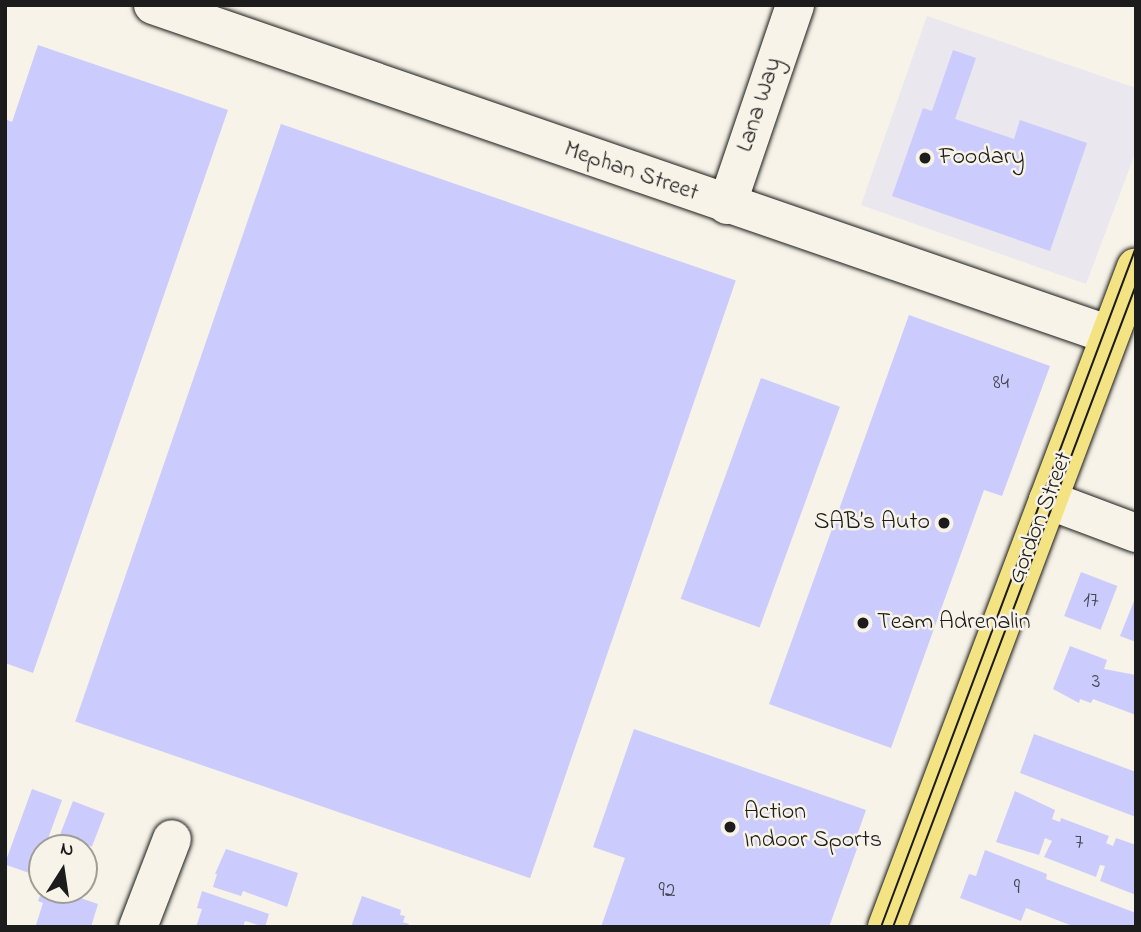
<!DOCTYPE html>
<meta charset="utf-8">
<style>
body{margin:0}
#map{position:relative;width:1141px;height:932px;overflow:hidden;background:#f7f3e8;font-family:"Indie Flower",sans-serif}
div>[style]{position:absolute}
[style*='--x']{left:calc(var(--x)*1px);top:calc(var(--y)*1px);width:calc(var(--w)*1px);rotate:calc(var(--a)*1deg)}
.built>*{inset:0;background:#eae7ee}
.building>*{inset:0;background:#cbcbfd;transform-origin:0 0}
.roads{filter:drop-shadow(0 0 2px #1c1c1c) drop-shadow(0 0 2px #1c1c1c)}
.minor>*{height:38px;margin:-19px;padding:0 19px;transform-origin:19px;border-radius:19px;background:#f7f3e8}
.major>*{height:38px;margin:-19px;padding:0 19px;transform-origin:19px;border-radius:19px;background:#f4e382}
.tram>*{height:2px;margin:-1px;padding:0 1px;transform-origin:1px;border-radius:1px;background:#1c1c1c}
.dots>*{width:19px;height:19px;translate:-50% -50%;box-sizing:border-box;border:4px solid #f7f3e8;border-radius:50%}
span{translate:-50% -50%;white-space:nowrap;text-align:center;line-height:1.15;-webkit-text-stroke:5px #f7f3e8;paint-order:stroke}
.number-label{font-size:21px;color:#484854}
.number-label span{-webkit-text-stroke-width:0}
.street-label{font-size:24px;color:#1c1c1c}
.poi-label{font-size:24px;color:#1c1c1c}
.left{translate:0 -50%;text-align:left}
.right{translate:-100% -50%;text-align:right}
.frame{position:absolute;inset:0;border:7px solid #1c1c1c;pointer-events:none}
.north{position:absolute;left:28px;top:834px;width:70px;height:70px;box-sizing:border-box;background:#f7f3e8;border:2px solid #9f9d96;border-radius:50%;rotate:12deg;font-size:19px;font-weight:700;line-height:28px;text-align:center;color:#1c1c1c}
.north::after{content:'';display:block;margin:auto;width:24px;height:32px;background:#1c1c1c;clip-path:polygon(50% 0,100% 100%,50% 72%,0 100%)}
</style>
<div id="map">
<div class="built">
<div style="clip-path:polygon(927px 16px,1136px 88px,1136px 151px,1086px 284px,861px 205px)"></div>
</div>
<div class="building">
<div style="clip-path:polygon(38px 45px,228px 110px,33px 673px,5px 663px,5px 119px,12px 122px)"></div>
<div style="clip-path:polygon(953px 50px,976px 58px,955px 119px,1014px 139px,1020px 120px,1087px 143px,1050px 251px,892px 196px,923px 108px,932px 111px)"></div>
<div style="left:281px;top:124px;width:481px;height:632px;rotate:19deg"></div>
<div style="clip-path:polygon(909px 315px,1050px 366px,1002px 496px,984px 490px,891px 748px,769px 704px)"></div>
<div style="left:761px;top:378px;width:84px;height:235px;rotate:20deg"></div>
<div style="left:1081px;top:572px;width:39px;height:47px;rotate:21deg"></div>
<div style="clip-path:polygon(1136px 596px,1136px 642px,1120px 636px)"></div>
<div style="clip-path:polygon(1070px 646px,1107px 660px,1104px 669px,1136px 675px,1136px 715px,1093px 699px,1091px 703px,1080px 699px,1079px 703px,1053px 689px)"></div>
<div style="clip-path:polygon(634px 729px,866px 810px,854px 844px,858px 846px,829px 927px,601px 927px,625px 858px,593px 847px)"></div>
<div style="clip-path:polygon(1034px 734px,1136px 772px,1136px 817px,1020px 773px)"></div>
<div style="left:32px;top:789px;width:32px;height:80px;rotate:20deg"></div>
<div style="clip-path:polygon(1015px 791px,1055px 810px,1052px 819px,1060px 822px,1061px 818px,1109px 836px,1106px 843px,1113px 846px,1116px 838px,1136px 845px,1136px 895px,1100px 881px,1105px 866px,1100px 865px,1096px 877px,1044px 857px,1052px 841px,1045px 838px,1039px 855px,996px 842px)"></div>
<div style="left:73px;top:801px;width:34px;height:36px;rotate:21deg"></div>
<div style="clip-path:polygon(226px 849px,298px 873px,287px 907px,243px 891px,241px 896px,213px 887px,217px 874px,215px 874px)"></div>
<div style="clip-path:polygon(985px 850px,1047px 874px,1046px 879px,1136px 913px,1136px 927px,1075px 927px,1026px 908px,1021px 921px,960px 898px,969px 874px,976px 876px)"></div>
<div style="clip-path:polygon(42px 890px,57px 890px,98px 904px,91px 927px,36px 925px,43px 903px,38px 901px)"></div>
<div style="clip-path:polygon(202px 891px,269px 914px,265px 927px,245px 921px,243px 927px,196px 927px,202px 909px,197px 908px)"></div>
<div style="clip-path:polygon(362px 896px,401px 910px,400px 915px,405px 916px,403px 922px,409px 924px,408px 927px,351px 927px)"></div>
</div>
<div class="roads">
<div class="minor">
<div style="--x:153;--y:5;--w:1012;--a:19.03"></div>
<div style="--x:727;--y:205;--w:211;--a:-71.2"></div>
<div style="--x:1048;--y:500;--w:94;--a:20.6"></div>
<div style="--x:138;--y:927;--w:94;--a:-68.9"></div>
</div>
<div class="major">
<div style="--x:887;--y:927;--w:705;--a:-69.33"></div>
</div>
</div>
<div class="tram">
<div style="--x:881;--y:927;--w:726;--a:-69.44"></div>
<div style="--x:893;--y:927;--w:686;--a:-69.27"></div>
</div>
<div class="dots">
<div style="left:925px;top:158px;background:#1c1c1c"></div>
<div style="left:944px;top:523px;background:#1c1c1c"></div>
<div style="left:863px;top:623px;background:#1c1c1c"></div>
<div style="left:730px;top:827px;background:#1c1c1c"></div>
</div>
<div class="number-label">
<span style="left:1001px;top:383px">84</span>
<span style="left:1091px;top:601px">17</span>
<span style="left:1096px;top:682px">3</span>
<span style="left:1079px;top:843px">7</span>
<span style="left:1017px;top:888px">9</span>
<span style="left:667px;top:891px">92</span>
</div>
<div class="street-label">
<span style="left:760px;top:105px;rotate:-72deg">Lana Way</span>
<span style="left:631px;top:172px;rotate:19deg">Mephan Street</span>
<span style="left:1041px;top:518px;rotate:-69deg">Gordon Street</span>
</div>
<div class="poi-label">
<span class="left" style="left:939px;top:158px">Foodary</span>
<span class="right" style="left:930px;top:523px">SAB’s Auto</span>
<span class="left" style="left:877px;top:623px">Team Adrenalin</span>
<span class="left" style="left:744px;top:827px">Action<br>Indoor Sports</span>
</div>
<div class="frame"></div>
<div class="north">N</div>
</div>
